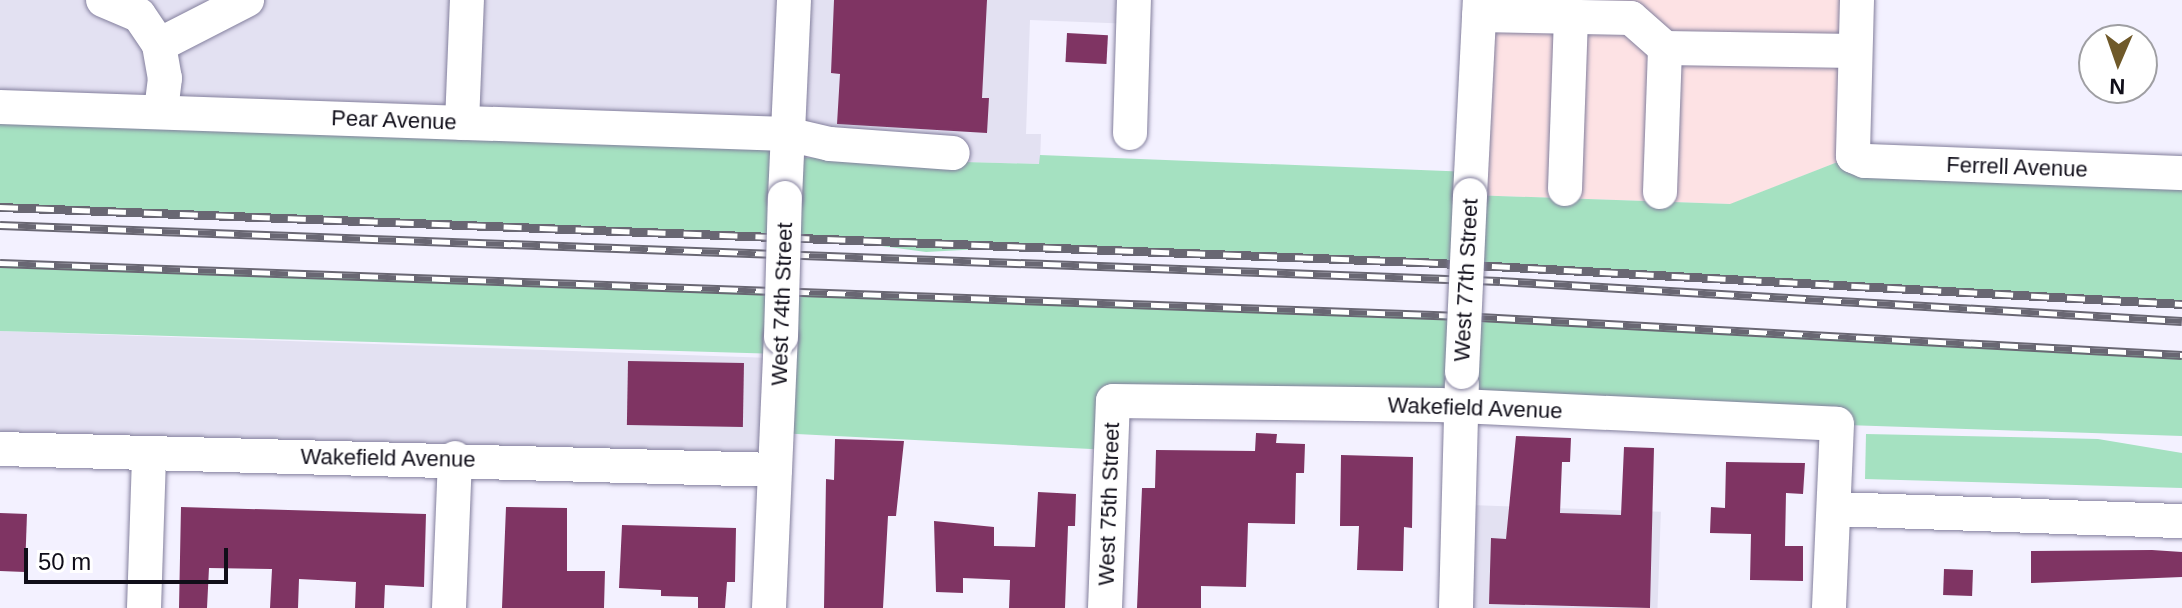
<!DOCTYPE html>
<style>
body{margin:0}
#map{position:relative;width:2182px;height:608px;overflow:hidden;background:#f3f1ff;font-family:Arial,sans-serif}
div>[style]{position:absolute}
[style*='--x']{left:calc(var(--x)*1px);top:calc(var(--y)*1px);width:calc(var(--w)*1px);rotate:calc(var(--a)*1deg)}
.commercial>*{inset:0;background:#fde2e4}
.built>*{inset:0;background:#e3e1f2;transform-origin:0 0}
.green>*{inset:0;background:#a5e1c1}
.building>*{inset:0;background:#7f3463;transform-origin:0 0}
.roads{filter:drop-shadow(0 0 2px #837f9d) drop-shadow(0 0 2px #837f9d)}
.minor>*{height:34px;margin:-17px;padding:0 17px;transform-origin:17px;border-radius:17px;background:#fff}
.rail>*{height:9px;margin-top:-4.5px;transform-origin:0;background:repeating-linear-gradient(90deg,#fff 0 18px,#696773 0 36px);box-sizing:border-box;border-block:2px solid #696773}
.bridges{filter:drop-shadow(0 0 2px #837f9d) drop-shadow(0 0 2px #837f9d)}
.minor-bridge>*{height:34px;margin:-17px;padding:0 17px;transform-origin:17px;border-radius:17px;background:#fff}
span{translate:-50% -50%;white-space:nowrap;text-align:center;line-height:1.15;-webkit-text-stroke:8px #fff;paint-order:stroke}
.street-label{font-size:22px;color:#100e19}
.north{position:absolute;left:2078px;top:24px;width:80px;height:80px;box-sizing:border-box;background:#fff;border:2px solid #9f9fa3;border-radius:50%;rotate:182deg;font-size:22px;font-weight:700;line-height:32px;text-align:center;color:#100e19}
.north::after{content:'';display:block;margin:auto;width:28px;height:36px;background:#6f5929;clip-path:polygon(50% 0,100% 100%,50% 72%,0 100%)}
.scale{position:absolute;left:24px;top:548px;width:204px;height:36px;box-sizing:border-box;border:4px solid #100e19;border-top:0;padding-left:10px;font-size:24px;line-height:28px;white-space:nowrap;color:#100e19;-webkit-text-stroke:6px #fff;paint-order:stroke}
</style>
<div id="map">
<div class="commercial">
<div style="clip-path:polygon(1480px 0,1857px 0,1853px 156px,1731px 204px,1470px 195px)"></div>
</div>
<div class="built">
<div style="clip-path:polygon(0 0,1134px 0,1134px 24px,1030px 20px,1026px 134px,1041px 134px,1040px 164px,786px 157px,0 107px)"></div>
<div style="left:0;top:331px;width:780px;height:118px;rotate:2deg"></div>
<div style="left:1470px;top:505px;width:191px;height:103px;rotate:2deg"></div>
</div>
<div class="green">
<div style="clip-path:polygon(0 107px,787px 134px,787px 157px,1039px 164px,1040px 155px,1471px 172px,1470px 195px,1730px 204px,1853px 156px,2182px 173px,2182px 304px,1420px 262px,1020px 247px,926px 252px,837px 240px,0 207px)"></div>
<div style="clip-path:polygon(0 263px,1461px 316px,2182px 355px,2182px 436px,1114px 401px,1111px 450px,777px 433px,780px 354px,0 331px)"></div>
<div style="clip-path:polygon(1866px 434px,2098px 439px,2182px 453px,2182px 488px,1865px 479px)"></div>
</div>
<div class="building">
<div style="clip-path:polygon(834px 0,987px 0,982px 98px,989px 98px,987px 133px,837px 124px,840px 74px,831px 73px)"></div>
<div style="left:1067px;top:33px;width:41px;height:29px;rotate:3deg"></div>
<div style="left:628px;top:361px;width:116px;height:64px;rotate:1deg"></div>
<div style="clip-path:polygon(1256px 433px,1277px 434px,1276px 443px,1305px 444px,1304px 473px,1296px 473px,1295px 524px,1248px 523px,1246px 587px,1201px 586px,1201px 608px,1137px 608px,1142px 488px,1155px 488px,1156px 450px,1255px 451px)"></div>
<div style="clip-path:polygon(1516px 436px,1571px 438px,1570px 462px,1562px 462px,1560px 513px,1621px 515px,1624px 447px,1654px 448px,1650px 608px,1489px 604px,1491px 538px,1506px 539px)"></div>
<div style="clip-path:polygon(835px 439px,904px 441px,896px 516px,888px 516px,883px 608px,824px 608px,826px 479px,834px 480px)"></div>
<div style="clip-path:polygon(1341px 455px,1413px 457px,1412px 528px,1404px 527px,1403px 571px,1357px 570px,1359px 526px,1340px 526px)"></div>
<div style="clip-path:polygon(1726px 462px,1805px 463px,1803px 494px,1786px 493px,1785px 546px,1803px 546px,1803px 581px,1750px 580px,1751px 534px,1710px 533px,1711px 507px,1725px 508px)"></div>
<div style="clip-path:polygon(1038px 492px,1076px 494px,1075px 526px,1068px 526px,1065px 608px,1009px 608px,1010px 580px,963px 578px,963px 593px,936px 592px,934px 521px,994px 527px,994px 546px,1035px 547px)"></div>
<div style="clip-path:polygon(181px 507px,426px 514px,424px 587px,385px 585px,384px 608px,355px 608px,356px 582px,299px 579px,298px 608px,270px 608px,272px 569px,209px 568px,207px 608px,179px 608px)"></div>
<div style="clip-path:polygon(506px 507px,567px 508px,567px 571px,605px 571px,604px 608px,502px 608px)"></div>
<div style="left:0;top:513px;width:27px;height:58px;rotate:2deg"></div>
<div style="clip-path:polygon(622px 525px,736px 528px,735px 582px,727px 582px,725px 608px,698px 608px,698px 597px,661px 596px,661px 590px,619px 588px)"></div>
<div style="clip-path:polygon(2152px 550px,2182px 552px,2182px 577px,2031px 583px,2031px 551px)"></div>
<div style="left:1944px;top:569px;width:29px;height:26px;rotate:2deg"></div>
</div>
<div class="roads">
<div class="minor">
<div style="--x:103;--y:0;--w:39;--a:23"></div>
<div style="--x:139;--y:15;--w:36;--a:56"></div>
<div style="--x:159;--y:45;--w:34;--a:80"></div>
<div style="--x:165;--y:78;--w:34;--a:97"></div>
<div style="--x:1857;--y:0;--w:156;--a:91.5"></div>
<div style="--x:1853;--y:156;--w:13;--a:23"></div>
<div style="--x:1865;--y:161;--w:317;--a:2.2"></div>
<div style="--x:1479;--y:15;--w:152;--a:1.1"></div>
<div style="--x:1631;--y:18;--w:45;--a:41.4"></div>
<div style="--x:1665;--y:48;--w:190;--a:0.9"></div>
<div style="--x:159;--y:45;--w:99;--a:-27.1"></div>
<div style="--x:0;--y:107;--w:787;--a:1.96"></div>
<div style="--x:787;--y:134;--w:44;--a:13.1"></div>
<div style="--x:830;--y:144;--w:123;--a:4.2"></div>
<div style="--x:462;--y:123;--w:123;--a:-87.7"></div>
<div style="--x:1130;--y:133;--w:133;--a:-88.3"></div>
<div style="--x:1565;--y:189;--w:172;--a:-88"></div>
<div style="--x:1660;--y:192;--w:144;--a:-88"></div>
<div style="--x:1470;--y:195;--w:195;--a:-87.1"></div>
<div style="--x:785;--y:198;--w:198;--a:-87.4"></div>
<div style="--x:0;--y:449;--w:775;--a:1.55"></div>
<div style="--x:1834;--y:509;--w:348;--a:2"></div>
<div style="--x:144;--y:608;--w:154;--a:-88.1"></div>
<div style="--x:449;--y:608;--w:150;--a:-87.7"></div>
<div style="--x:769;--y:608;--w:271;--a:-87.5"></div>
<div style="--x:1105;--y:608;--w:207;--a:-87.8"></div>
<div style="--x:1113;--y:401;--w:326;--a:0.7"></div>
<div style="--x:1439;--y:405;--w:398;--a:2.7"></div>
<div style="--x:1837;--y:424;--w:184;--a:92.5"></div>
<div style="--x:1456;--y:608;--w:224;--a:-88.5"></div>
</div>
</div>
<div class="rail">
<div style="--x:0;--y:207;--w:1421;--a:2.22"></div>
<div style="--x:1420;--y:262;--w:763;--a:3.15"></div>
<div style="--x:0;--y:225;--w:1501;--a:2.14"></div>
<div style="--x:1500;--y:281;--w:683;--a:3.36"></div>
<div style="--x:0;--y:263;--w:1462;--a:2.08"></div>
<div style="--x:1461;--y:316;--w:722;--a:3.1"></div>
</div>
<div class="bridges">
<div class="minor-bridge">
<div style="--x:781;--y:337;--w:139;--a:-88.4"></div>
<div style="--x:1462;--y:372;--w:177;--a:-87.4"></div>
</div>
</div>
<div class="street-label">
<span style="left:394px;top:120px;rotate:2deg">Pear Avenue</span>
<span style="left:2017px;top:167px;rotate:2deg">Ferrell Avenue</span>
<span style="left:1466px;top:280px;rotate:-87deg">West 77th Street</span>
<span style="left:782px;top:304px;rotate:-88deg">West 74th Street</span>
<span style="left:1475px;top:408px;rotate:2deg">Wakefield Avenue</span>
<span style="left:388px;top:458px;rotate:1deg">Wakefield Avenue</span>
<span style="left:1109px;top:504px;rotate:-88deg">West 75th Street</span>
</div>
<div class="north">N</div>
<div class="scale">50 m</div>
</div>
